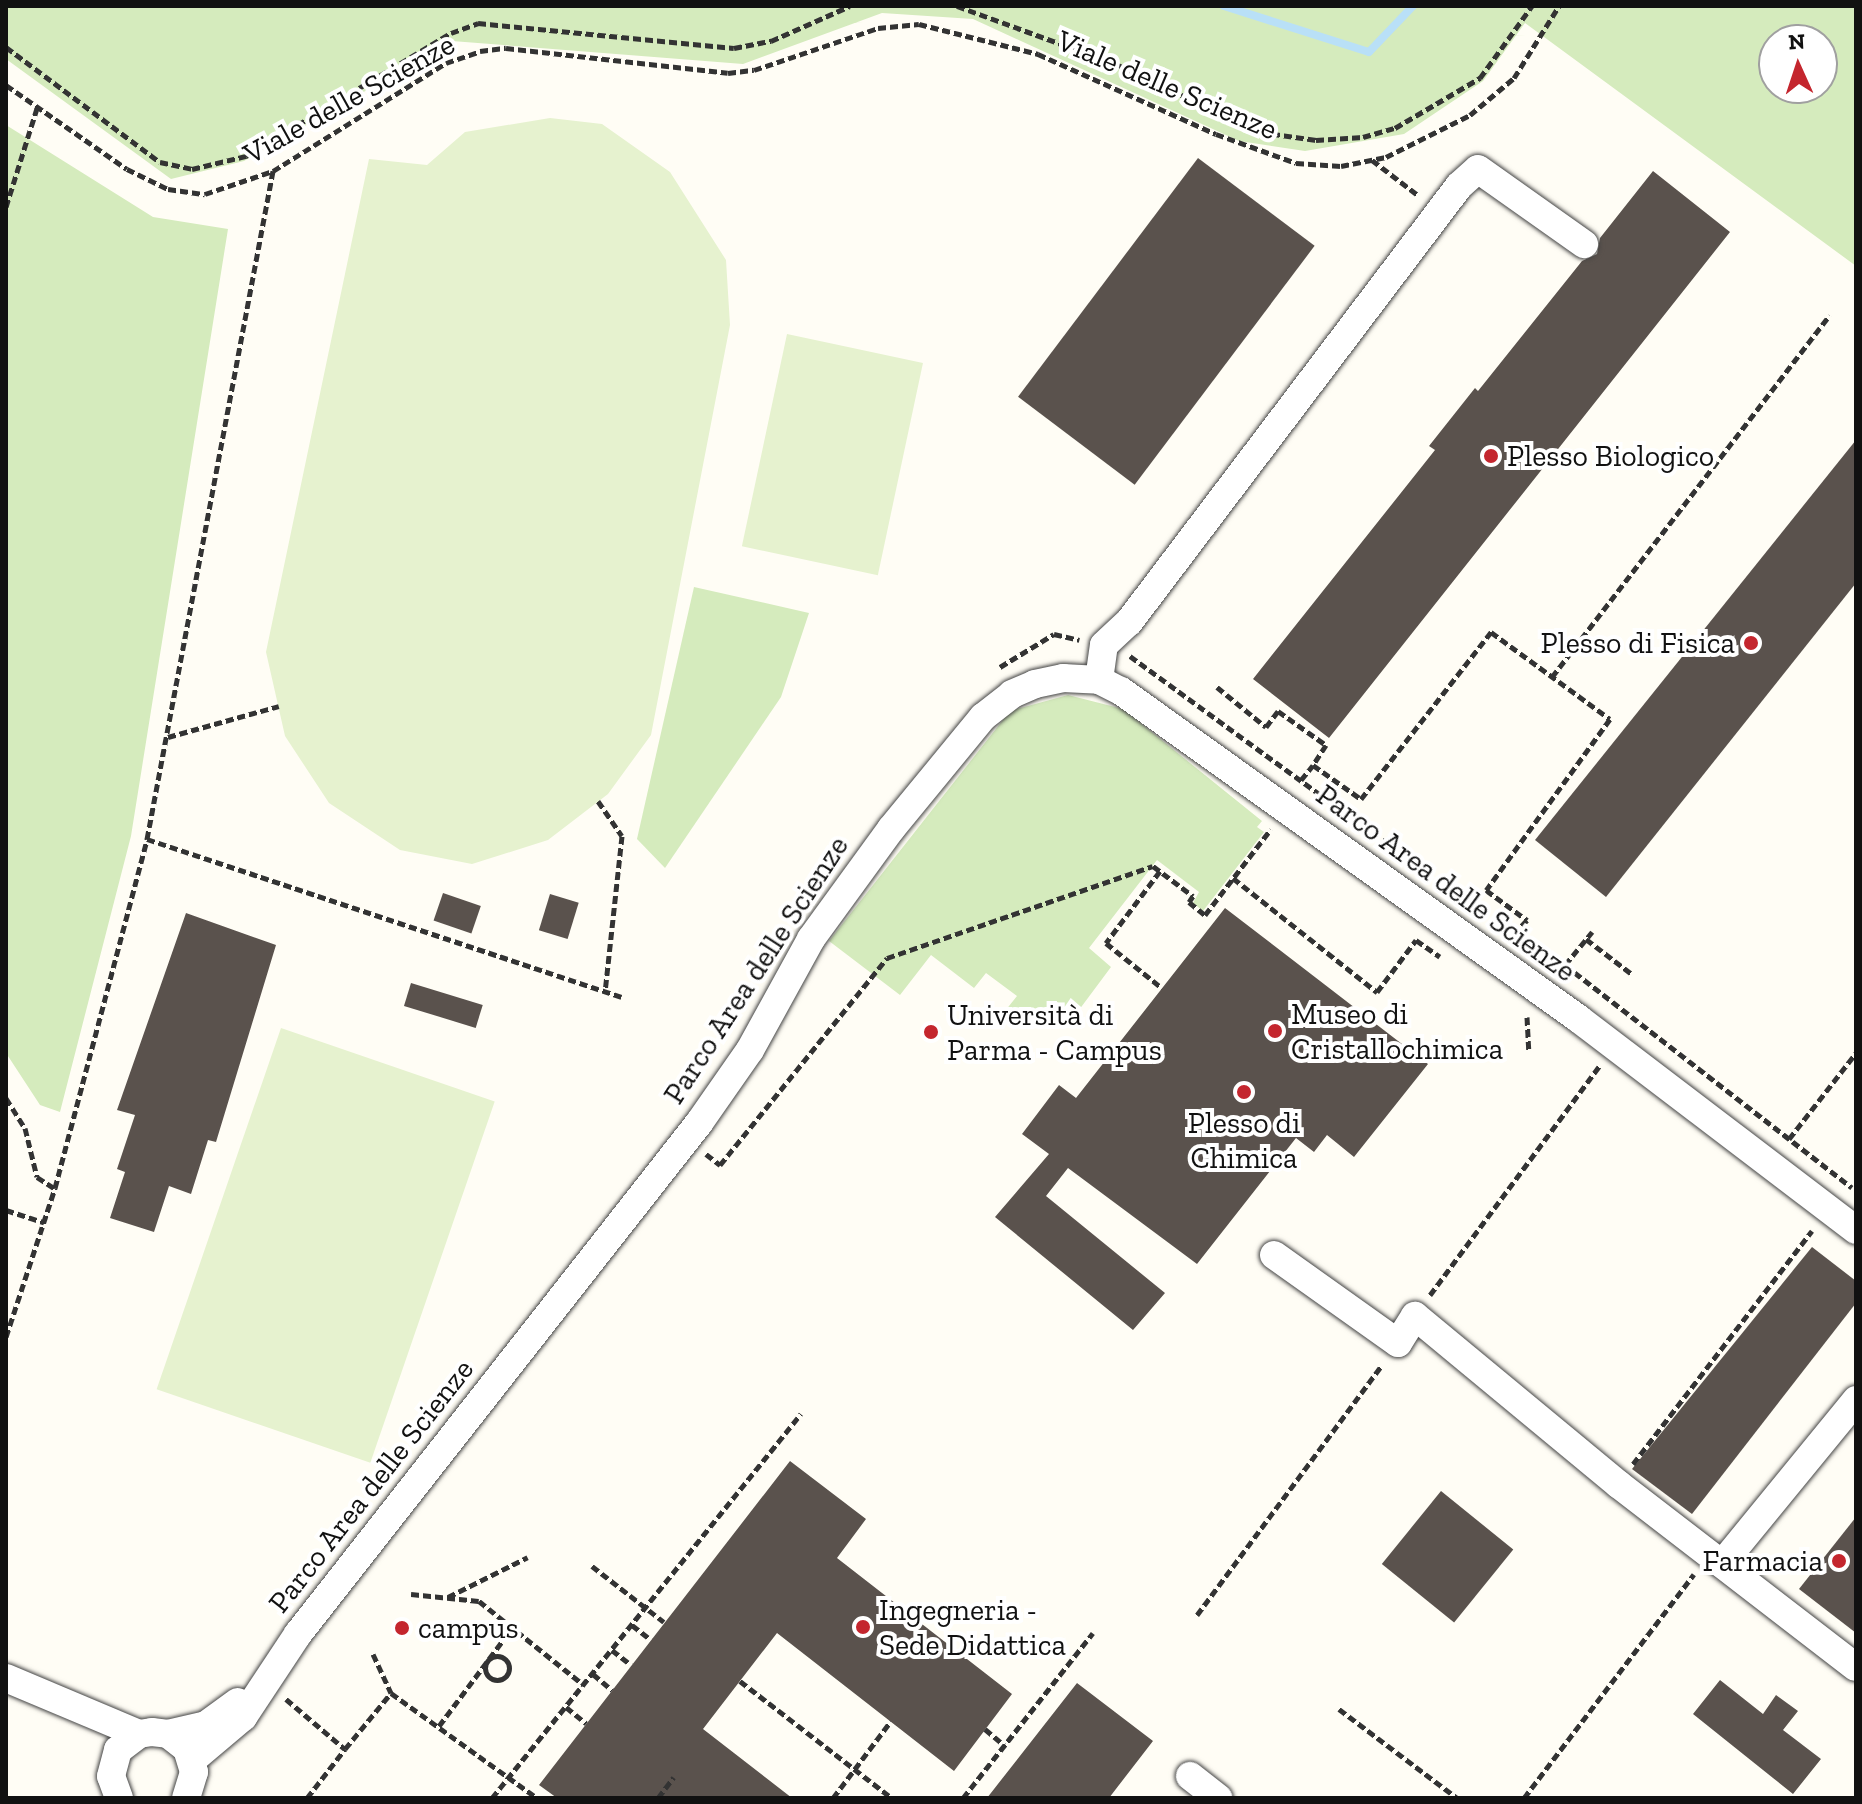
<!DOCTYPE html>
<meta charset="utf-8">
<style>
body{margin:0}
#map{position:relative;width:1862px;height:1804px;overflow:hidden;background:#fffdf5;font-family:"Zilla Slab",serif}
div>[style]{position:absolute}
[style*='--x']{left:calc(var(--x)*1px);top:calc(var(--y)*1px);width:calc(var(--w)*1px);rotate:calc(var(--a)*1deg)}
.green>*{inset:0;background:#d5ebbd}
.pitch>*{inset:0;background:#e6f2cf;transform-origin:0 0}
.stream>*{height:8px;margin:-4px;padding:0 4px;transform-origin:4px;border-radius:4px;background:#b9e0f7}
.building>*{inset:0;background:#5a524d;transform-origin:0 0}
.path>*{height:5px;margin-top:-2.5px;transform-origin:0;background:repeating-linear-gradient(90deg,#333 0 8px,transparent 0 12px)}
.path>.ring{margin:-2.5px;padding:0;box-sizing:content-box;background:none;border:5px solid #333;border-radius:50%}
.roads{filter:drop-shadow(0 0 2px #444) drop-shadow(0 0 2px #444)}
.minor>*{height:28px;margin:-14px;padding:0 14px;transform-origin:14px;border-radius:14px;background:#fff}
.dots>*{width:22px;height:22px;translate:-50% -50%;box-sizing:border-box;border:4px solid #fff;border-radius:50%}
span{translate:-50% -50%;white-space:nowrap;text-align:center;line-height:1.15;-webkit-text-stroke:8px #fff;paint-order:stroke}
.street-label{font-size:30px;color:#111}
.poi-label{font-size:30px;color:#111}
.left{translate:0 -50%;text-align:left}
.right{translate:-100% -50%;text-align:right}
.frame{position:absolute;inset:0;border:8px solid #111;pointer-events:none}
.north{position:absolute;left:1758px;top:24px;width:80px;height:80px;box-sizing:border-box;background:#fff;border:2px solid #a0a0a0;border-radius:50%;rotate:357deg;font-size:22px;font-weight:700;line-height:32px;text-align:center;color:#111}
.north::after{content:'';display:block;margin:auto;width:28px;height:36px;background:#c4262e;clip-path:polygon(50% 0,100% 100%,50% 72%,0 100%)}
</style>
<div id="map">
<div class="green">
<div style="clip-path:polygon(evenodd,6px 6px,1856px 6px,1856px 266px,1525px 23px,1483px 81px,1404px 134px,1305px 151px,1239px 141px,973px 19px,882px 13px,743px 64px,452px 41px,244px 161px,171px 179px,6px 59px,6px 6px,1774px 40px,1822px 40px,1822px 88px,1774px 88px,1774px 40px)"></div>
<div style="clip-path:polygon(6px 125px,153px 217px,228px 229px,131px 836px,60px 1112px,40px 1105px,6px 1053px)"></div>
<div style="clip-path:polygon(694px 587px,809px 613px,781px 697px,665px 868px,637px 839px)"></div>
<div style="clip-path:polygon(1068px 695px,1123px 709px,1262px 821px,1257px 827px,1264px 832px,1203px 911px,1193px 903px,1199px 892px,1157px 860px,1089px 948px,1111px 967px,1076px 1014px,1057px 1002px,1046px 1016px,1039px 1011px,1026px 1027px,1005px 1011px,1017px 996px,986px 973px,974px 988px,931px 955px,900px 995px,829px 941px,1010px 711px)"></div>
</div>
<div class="pitch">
<div style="clip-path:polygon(550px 118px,602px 124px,670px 172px,726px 260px,730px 325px,651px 735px,608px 794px,548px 840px,472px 864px,400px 850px,329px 803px,285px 736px,266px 652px,369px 159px,427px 165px,465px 132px)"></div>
<div style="left:787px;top:334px;width:139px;height:217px;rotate:12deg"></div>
<div style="left:281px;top:1028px;width:226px;height:382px;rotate:19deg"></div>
</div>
<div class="stream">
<div style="--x:1224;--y:6;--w:152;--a:17.6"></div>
<div style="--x:1369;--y:52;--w:64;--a:-46.3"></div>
</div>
<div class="building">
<div style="left:1198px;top:158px;width:146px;height:299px;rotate:37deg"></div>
<div style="clip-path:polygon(1653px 171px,1730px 232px,1329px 738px,1253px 679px,1435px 450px,1429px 446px,1475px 388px,1478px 391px,1582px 261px,1597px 254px,1600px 238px)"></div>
<div style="clip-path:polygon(1856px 440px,1856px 583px,1606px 897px,1535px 840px)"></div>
<div style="left:443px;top:893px;width:40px;height:29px;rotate:19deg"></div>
<div style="left:550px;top:894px;width:30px;height:38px;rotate:17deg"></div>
<div style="clip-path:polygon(1225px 908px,1428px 1064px,1354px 1157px,1327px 1135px,1314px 1152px,1296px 1138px,1197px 1264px,1068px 1168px,1046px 1196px,1165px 1293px,1133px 1330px,995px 1217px,1049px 1154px,1022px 1134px,1059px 1085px,1076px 1098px)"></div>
<div style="clip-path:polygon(186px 913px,276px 945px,216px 1142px,208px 1140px,191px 1194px,169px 1186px,154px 1232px,110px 1218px,125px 1172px,117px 1169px,135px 1115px,117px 1110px)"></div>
<div style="left:411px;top:983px;width:75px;height:24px;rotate:17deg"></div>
<div style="clip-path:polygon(1812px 1247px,1856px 1281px,1856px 1303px,1692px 1514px,1632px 1469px)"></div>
<div style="clip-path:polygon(790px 1461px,866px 1519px,837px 1558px,1012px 1694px,954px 1771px,777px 1633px,703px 1729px,792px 1798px,557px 1798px,539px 1785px)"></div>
<div style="left:1441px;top:1491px;width:93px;height:94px;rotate:39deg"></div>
<div style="clip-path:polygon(1856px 1517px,1856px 1633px,1799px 1589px)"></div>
<div style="clip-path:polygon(1720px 1680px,1763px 1714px,1776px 1695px,1798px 1711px,1783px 1730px,1821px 1759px,1793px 1794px,1693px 1714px)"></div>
<div style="clip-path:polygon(1077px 1683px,1153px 1741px,1119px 1785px,1109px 1798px,987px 1798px)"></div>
</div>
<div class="path">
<div style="--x:957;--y:6;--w:169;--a:20"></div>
<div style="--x:1116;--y:64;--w:159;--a:25.3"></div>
<div style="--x:1260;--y:132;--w:57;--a:8.1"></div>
<div style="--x:1316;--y:140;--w:47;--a:-3.7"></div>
<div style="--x:1363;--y:137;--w:33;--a:-16"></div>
<div style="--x:1395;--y:128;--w:99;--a:-30.5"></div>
<div style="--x:1480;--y:78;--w:89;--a:-54.2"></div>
<div style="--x:6;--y:47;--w:192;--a:36.8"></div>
<div style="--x:160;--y:162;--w:33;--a:12"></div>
<div style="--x:192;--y:169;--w:56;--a:-13.5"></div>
<div style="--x:246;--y:156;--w:239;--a:-31"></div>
<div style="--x:451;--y:33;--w:29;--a:-20"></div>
<div style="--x:478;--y:23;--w:257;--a:5.6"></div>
<div style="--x:734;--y:48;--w:38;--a:-11"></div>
<div style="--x:771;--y:41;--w:86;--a:-23.9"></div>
<div style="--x:6;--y:85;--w:147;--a:34.8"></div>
<div style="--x:127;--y:169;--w:46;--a:26"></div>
<div style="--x:168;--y:189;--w:37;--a:8"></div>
<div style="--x:205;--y:194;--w:72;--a:-18.7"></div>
<div style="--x:273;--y:171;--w:204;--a:-32"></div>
<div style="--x:446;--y:63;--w:36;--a:-19"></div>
<div style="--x:480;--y:51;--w:26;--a:-7"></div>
<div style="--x:506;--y:48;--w:223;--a:6.4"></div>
<div style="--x:728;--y:73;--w:26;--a:-7"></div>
<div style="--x:754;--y:70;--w:131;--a:-18.7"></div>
<div style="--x:878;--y:28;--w:41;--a:-5.6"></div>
<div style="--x:919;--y:24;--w:123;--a:14.1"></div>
<div style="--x:1038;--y:54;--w:195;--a:24.2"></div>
<div style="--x:1216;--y:134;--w:85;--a:19.9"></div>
<div style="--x:1296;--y:163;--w:45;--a:3.8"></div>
<div style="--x:1341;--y:166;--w:46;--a:-11.3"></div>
<div style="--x:1386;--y:157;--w:94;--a:-26.6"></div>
<div style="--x:1470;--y:115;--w:57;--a:-40.1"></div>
<div style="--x:1514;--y:78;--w:85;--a:-58"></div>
<div style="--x:1372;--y:160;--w:58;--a:37.3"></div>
<div style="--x:6;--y:207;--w:104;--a:-72.6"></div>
<div style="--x:1130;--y:656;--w:326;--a:36.1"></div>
<div style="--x:1000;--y:667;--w:63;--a:-31.4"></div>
<div style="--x:1054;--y:634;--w:26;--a:13"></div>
<div style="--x:1552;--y:677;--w:456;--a:-52.5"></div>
<div style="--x:1217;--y:687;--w:63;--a:39.2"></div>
<div style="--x:1266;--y:727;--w:20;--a:-53"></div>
<div style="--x:1278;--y:711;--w:59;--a:35.3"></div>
<div style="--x:1326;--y:745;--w:24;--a:123"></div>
<div style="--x:168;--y:737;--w:115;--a:-15.6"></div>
<div style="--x:1301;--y:780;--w:19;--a:-51"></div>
<div style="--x:1313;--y:765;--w:59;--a:35.3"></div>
<div style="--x:1361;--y:799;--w:212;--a:-52.1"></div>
<div style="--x:1491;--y:632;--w:147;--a:36.2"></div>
<div style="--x:1610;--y:719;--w:211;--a:125.9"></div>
<div style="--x:1486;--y:890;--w:51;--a:36.2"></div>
<div style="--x:1527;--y:920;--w:23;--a:133"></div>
<div style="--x:598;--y:801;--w:42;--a:55.6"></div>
<div style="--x:622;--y:836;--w:157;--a:96.2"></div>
<div style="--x:147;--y:839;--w:500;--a:18.4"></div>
<div style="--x:1160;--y:871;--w:90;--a:126.9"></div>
<div style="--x:1106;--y:943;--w:72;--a:38.8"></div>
<div style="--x:1233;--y:878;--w:184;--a:38.4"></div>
<div style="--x:1377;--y:992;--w:65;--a:-53.1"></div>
<div style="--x:1416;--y:940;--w:29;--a:35"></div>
<div style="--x:1586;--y:939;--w:58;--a:37.3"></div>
<div style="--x:1527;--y:945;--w:43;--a:27.8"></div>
<div style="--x:1565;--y:965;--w:363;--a:37.8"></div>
<div style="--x:1565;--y:965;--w:43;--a:-50.7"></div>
<div style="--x:1527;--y:1017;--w:35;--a:87"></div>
<div style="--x:6;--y:1098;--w:36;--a:58"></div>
<div style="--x:25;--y:1128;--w:50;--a:76.2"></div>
<div style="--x:37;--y:1177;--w:20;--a:33"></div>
<div style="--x:1789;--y:1139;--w:109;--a:-52.1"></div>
<div style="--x:706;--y:1154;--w:18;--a:38"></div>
<div style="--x:720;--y:1165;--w:266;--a:-51.1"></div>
<div style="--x:887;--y:958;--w:281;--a:-19.1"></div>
<div style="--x:1153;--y:866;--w:50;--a:36.9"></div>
<div style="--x:1193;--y:896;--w:7;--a:124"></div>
<div style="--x:1189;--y:902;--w:21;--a:39"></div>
<div style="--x:1205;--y:915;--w:108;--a:-52.5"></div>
<div style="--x:6;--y:1210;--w:40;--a:18"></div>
<div style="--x:1430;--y:1295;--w:286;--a:-53.5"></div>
<div style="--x:6;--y:1337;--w:157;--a:-71.8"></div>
<div style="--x:55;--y:1188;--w:361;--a:-75.2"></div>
<div style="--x:147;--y:839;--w:680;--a:-79.32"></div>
<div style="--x:1633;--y:1464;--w:294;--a:-52.5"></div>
<div style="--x:592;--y:1566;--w:91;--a:37.9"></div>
<div style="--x:411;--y:1594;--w:68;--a:5.9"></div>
<div style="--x:479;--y:1601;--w:134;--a:38.7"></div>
<div style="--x:448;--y:1597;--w:89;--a:-26.6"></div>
<div style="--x:1197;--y:1615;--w:311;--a:-53.5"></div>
<div style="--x:632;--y:1625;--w:24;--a:38"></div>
<div style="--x:612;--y:1650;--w:24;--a:38"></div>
<div style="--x:373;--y:1654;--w:43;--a:65.2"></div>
<div style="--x:391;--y:1693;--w:180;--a:35.7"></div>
<div class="ring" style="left:485px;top:1656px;width:19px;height:19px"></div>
<div style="--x:593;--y:1674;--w:25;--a:40"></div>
<div style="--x:740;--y:1681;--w:192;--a:37.6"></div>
<div style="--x:286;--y:1699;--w:77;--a:40.3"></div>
<div style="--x:345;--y:1749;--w:72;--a:-50.6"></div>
<div style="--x:566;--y:1707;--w:26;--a:39"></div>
<div style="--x:1339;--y:1709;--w:148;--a:37"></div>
<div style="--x:439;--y:1726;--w:122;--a:-53.3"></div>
<div style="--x:985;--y:1729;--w:25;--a:40"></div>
<div style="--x:307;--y:1798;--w:62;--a:-52.2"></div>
<div style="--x:492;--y:1798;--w:493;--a:-51.2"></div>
<div style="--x:658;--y:1798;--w:26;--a:-53"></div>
<div style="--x:833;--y:1798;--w:96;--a:-53"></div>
<div style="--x:963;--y:1798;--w:210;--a:-51.8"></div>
<div style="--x:1524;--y:1798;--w:281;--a:-52.8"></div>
</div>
<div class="roads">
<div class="minor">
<div style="--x:1099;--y:680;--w:35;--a:-82"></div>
<div style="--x:1104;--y:645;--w:34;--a:-43"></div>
<div style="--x:1129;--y:622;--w:547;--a:-52.88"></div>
<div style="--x:1459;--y:186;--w:25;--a:-42"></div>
<div style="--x:1478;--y:169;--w:130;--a:35.3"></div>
<div style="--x:1274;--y:1255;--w:152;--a:35.4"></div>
<div style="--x:1398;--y:1343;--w:32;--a:-58"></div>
<div style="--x:1415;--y:1316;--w:264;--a:39.6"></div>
<div style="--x:1618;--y:1484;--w:300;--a:37.6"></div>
<div style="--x:1722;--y:1564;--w:212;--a:-50.7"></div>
<div style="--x:6;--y:1678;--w:144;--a:22.8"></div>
<div style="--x:168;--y:1734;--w:39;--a:-13"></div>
<div style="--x:206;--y:1725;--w:39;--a:-36"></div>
<div style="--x:192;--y:1760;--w:67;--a:-40.1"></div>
<div style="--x:243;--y:1717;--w:100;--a:-56.5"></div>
<div style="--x:298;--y:1634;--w:650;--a:-51.88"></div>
<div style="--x:699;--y:1123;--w:89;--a:-55.1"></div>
<div style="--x:750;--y:1050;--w:127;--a:-61.2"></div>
<div style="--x:811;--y:939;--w:136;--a:-54"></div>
<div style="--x:891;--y:829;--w:145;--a:-50.6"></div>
<div style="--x:983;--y:717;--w:37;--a:-38"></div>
<div style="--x:1012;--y:694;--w:25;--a:-23"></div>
<div style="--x:1035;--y:684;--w:29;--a:-12"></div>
<div style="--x:1063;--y:678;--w:36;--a:3"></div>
<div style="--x:1099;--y:680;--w:25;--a:27"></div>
<div style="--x:1121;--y:691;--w:563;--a:35.61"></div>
<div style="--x:1579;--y:1019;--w:348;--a:37.3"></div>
<div style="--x:1190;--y:1776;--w:36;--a:38"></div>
<div style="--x:119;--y:1798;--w:23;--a:-110"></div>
<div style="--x:111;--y:1776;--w:27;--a:-75"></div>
<div style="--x:118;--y:1750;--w:26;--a:-37"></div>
<div style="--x:139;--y:1734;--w:13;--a:-9"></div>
<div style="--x:152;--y:1732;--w:16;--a:7"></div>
<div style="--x:168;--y:1734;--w:24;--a:38"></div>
<div style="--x:187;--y:1749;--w:24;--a:73"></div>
<div style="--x:194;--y:1772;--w:27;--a:107"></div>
</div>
</div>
<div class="dots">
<div style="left:1491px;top:456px;background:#c4262e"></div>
<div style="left:1751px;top:643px;background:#c4262e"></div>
<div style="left:1275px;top:1031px;background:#c4262e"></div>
<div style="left:931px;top:1032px;background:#c4262e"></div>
<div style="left:1244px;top:1092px;background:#c4262e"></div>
<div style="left:1839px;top:1561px;background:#c4262e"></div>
<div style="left:863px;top:1627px;background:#c4262e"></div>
<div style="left:402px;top:1628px;background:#c4262e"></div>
</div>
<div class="street-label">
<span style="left:1167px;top:85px;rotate:23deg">Viale delle Scienze</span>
<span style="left:349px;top:99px;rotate:-29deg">Viale delle Scienze</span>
<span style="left:1446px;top:883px;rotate:36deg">Parco Area delle Scienze</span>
<span style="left:756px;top:970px;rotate:-57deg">Parco Area delle Scienze</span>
<span style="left:371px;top:1486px;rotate:-52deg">Parco Area delle Scienze</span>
</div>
<div class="poi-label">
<span class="left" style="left:1507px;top:456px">Plesso Biologico</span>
<span class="right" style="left:1735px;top:643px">Plesso di Fisica</span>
<span class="left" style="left:1291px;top:1031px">Museo di<br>Cristallochimica</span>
<span class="left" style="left:947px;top:1032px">Università di<br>Parma - Campus</span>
<span style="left:1244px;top:1140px">Plesso di<br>Chimica</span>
<span class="right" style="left:1823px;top:1561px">Farmacia</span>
<span class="left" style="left:879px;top:1627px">Ingegneria -<br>Sede Didattica</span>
<span class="left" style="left:418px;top:1628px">campus</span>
</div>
<div class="frame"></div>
<div class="north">N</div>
</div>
